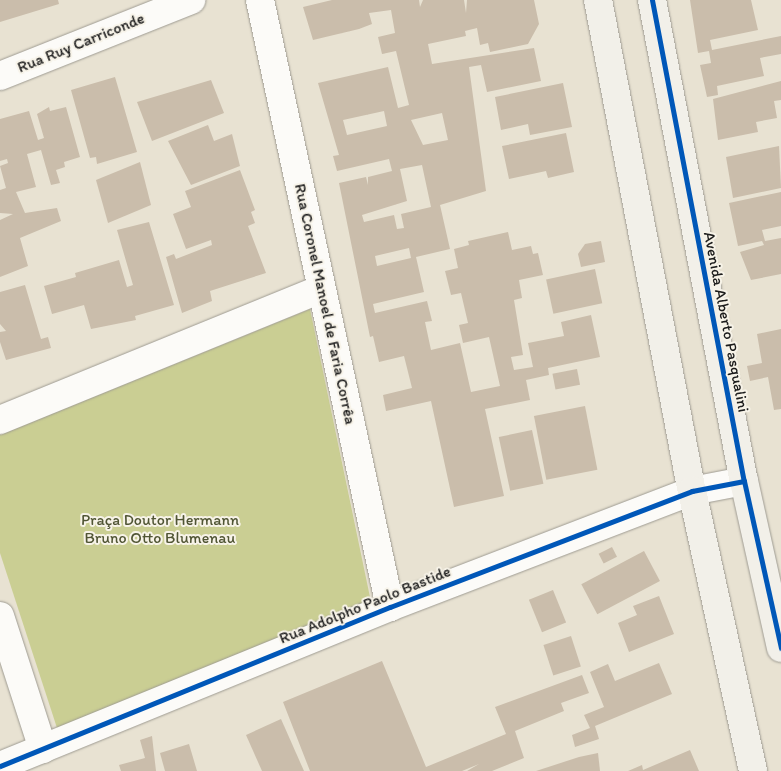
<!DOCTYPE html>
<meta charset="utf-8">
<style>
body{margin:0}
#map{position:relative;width:781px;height:771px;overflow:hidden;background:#e8e2d2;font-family:Itim,sans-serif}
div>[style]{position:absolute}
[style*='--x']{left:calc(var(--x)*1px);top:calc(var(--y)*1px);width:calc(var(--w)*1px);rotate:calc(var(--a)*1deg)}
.green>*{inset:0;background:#cace93}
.building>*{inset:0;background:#cabdab;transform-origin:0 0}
.roads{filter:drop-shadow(0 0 1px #9e9b92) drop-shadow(0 0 1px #9e9b92)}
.minor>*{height:28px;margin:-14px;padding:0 14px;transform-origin:14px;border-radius:14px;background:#fcfbf8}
.secondary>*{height:28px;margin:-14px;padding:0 14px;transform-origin:14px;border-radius:14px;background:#f2f0e9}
.cycleway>*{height:5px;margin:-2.5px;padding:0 2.5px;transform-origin:2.5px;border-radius:2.5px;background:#0057b8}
span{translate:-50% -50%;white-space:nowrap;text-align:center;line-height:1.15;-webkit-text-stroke:4px #f7f3e8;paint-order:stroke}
.street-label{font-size:16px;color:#1c1c1c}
.park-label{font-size:16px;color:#505534}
</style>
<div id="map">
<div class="green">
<div style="clip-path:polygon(310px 309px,371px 602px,58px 731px,0 553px,0 435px)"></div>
</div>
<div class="building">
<div style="clip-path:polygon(0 0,58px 0,59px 4px,0 22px)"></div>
<div style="clip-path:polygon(evenodd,332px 0,419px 0,420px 7px,423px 0,464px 0,466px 13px,467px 0,534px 0,539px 24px,528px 44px,490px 52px,488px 43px,480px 45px,477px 28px,465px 31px,466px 36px,428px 44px,432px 64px,534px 48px,541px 81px,487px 92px,481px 65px,469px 67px,486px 191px,440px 205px,450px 249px,416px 257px,424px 292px,373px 304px,375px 313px,427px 301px,432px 321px,425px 322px,431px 350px,460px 343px,471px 392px,500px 386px,489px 337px,463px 343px,459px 325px,468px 323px,461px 293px,451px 295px,445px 271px,458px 268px,454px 249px,469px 245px,468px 241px,508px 232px,512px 250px,531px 246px,533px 254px,538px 253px,543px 275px,519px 280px,522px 298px,514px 300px,523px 355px,511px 357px,514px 370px,533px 367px,528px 343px,564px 336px,561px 322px,591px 315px,600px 357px,548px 368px,549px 375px,526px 380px,530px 400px,485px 409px,504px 496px,454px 507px,431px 401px,386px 411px,383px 395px,412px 388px,404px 356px,379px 362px,373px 336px,370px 337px,339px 183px,366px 177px,368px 185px,368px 177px,392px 171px,389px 159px,337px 171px,333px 156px,339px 155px,318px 83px,388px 67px,398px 108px,409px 105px,396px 51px,382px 54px,378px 37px,395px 33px,391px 10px,369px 13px,372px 24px,359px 29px,313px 40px,303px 7px,332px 0,384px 111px,387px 126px,347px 135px,343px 120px,384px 111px,332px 0,442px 113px,448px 140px,423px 145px,411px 120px,442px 113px,332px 0,422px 165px,431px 207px,401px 214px,404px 228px,397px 229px,394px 215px,364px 222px,362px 215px,407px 201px,400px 169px,422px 165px,332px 0,409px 248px,411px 258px,377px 266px,375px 256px,409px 248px)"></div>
<div style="clip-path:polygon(690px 0,751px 0,758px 30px,710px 40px,712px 50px,781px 36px,781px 54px,760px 58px,764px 76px,717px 86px,718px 95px,707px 97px,700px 65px,711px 63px,709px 51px,698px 53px)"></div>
<div style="clip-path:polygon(115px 77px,137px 152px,97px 164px,96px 157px,90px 158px,71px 90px)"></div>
<div style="clip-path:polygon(211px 80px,224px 113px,152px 141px,137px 102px)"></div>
<div style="clip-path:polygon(781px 81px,781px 100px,774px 101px,777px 118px,756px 122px,758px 132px,718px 140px,713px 99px)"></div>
<div style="clip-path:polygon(563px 83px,572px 127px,530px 135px,528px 124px,501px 130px,495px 97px)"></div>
<div style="clip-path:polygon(49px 107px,50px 111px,66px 107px,80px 157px,64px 162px,65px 167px,56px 170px,60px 183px,51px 185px,41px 150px,27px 154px,36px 187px,16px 192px,25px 213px,57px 208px,61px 221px,20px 238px,28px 266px,0 277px,0 220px,13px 214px,0 213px,0 190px,6px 188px,0 166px,8px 163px,7px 159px,0 161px,0 119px,29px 111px,38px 140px,44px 138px,37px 114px)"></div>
<div style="clip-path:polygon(208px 125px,214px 141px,232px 134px,240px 166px,191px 185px,168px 141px)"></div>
<div style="clip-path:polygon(566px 133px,574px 172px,548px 178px,546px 171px,509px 179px,502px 146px)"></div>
<div style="clip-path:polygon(779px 146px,781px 188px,733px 198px,726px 157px)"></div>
<div style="clip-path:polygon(140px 162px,151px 205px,108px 223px,96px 180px)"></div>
<div style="clip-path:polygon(240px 170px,255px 210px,251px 212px,255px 223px,248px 226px,266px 273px,210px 291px,212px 301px,182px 313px,166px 257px,174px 254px,176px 259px,212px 245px,211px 240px,186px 249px,173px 214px,191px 207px,185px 191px)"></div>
<div style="clip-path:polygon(781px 192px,781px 226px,762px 230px,765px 241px,781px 238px,781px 274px,751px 280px,740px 252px,764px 245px,762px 241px,738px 246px,729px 203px)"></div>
<div style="clip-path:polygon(149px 222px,174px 305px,135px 316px,136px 320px,91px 329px,84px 305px,52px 314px,44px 286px,76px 277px,75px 273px,119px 260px,127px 287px,133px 285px,117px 230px)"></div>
<div style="clip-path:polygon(601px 241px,605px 262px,581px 267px,578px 254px,585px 244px)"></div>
<div style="left:595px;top:269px;width:35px;height:50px;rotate:78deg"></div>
<div style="clip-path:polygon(25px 285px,41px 339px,48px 337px,51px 348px,6px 360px,0 342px,0 332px,6px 331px,0 324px,0 292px)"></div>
<div style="clip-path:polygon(781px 329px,781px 409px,774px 410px,768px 377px,750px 381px,747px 366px,762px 363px,757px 334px)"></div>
<div style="left:577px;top:369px;width:16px;height:25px;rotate:79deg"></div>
<div style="left:585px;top:406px;width:65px;height:52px;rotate:79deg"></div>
<div style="left:532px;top:430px;width:55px;height:34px;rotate:78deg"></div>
<div style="left:612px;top:547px;width:11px;height:15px;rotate:63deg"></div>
<div style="left:644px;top:551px;width:34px;height:71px;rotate:62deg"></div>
<div style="left:553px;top:590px;width:35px;height:26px;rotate:68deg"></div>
<div style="clip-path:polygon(659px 596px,674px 634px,629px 652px,618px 623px,637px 615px,633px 606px)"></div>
<div style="left:571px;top:636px;width:32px;height:29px;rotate:72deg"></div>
<div style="clip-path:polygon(382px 661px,426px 767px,506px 734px,495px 707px,582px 675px,589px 693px,561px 703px,564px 711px,515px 731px,524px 758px,492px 771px,467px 771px,479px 764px,462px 771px,310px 771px,283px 702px)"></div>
<div style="clip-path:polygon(659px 663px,672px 694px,595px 726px,599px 739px,575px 747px,572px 735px,590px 728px,584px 715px,604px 707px,590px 672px,608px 664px,615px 681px)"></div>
<div style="clip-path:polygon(281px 719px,304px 771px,262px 771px,246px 735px)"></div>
<div style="clip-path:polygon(152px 736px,156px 771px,121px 771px,119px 765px,145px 758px,140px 740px)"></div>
<div style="clip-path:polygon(189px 744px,197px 771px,165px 771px,160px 753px)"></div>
<div style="clip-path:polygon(690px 750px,699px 771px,628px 771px,642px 765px,643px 770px)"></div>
<div style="clip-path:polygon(598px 753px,600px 771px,536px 771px,579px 757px)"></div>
</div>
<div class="roads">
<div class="minor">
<div style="--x:260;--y:0;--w:621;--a:77.91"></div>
<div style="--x:0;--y:76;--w:206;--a:-21.7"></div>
<div style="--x:0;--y:420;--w:347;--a:-22.2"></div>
<div style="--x:0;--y:616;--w:140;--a:72.1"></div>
<div style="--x:0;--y:766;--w:421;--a:-22.2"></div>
<div style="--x:390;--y:607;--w:324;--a:-21"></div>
<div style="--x:692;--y:491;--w:53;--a:-10.9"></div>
</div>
<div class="secondary">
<div style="--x:598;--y:0;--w:500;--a:79.2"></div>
<div style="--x:692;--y:491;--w:287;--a:77.7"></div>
<div style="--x:652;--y:0;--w:490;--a:79.2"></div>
<div style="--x:744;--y:481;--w:171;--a:77.5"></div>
</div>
</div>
<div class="cycleway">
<div style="--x:652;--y:0;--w:490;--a:79.2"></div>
<div style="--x:744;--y:481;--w:171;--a:77.5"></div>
<div style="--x:0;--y:766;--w:421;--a:-22.2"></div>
<div style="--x:390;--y:607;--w:324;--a:-21"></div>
<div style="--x:692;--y:491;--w:53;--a:-10.9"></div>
</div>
<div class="street-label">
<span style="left:81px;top:43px;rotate:-22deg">Rua Ruy Carriconde</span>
<span style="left:325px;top:304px;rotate:78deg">Rua Coronel Manoel de Faria Corrêa</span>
<span style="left:726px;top:322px;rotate:79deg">Avenida Alberto Pasqualini</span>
<span style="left:365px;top:605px;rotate:-22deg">Rua Adolpho Paolo Bastide</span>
</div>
<div class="park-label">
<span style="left:160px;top:529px">Praça Doutor Hermann<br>Bruno Otto Blumenau</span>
</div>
</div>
